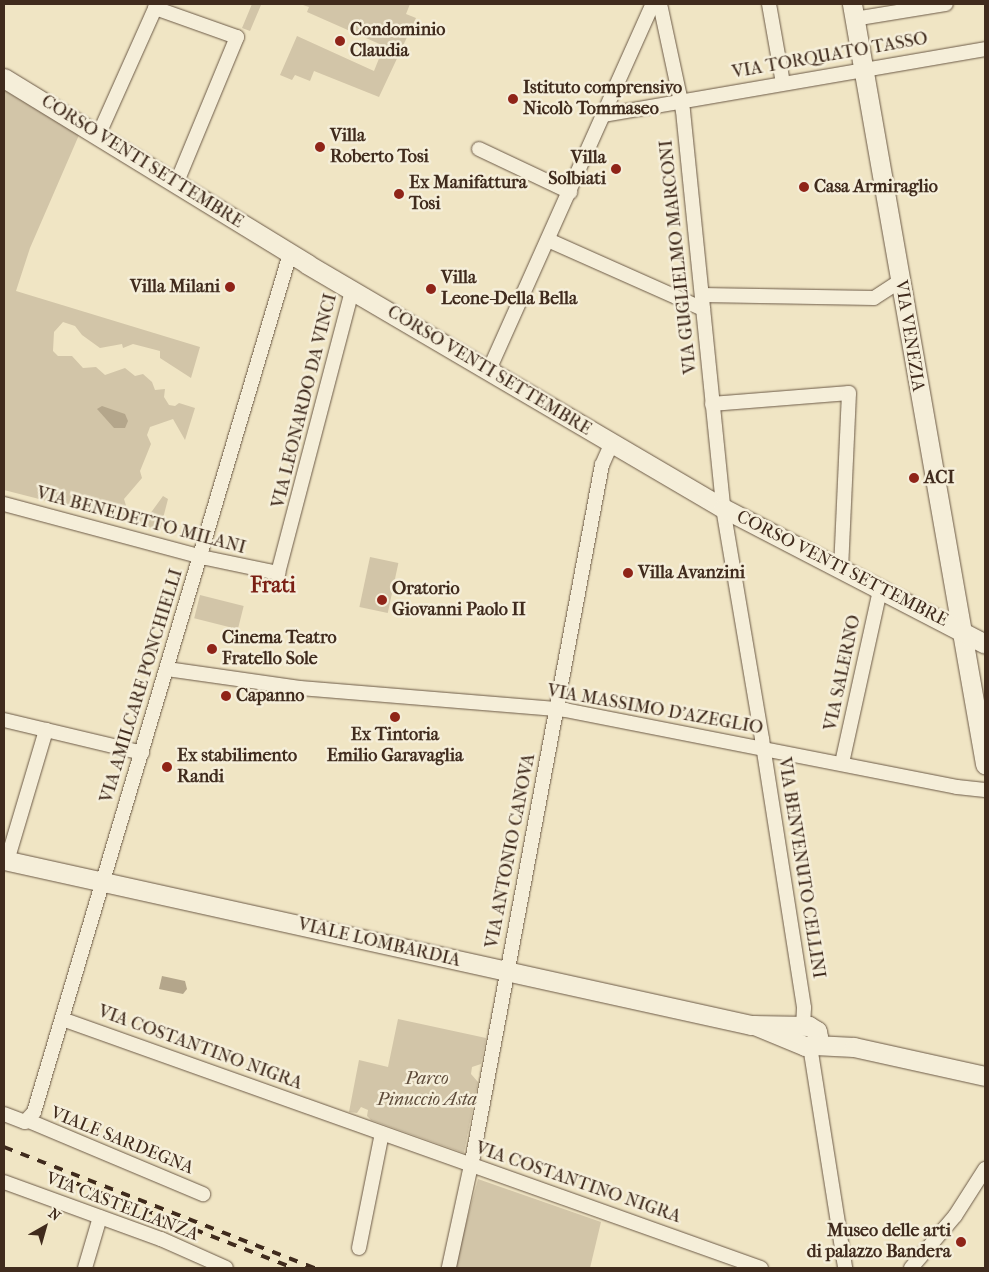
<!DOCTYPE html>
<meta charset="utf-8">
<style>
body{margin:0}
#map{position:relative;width:989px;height:1272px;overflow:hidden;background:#f0e5c4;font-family:"IM FELL French Canon",serif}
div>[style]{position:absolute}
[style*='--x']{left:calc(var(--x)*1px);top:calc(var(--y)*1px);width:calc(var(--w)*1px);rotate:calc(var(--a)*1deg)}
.green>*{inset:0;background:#d2c5a8;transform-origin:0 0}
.water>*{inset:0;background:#b4a68b}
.roads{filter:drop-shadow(0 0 1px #6c5a47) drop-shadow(0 0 1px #6c5a47)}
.street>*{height:14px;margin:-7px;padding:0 7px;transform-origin:7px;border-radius:7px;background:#f5eed9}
.secondary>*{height:19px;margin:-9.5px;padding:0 9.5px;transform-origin:9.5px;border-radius:9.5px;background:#f5eed9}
.rail>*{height:4px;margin-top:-2px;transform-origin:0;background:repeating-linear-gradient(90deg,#402b1d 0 9px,transparent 0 18px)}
.dots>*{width:14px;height:14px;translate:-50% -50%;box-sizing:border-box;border:2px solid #f5eed9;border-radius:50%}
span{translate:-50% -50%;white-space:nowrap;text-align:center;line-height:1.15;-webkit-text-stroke:5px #f5eed9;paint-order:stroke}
.poi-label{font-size:18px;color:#402b1d;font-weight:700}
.left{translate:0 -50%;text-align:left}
.right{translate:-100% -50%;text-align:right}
.street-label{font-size:18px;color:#402b1d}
.park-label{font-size:18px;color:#5d4a39;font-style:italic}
.district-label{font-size:22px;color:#7a1f14;font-weight:700}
.frame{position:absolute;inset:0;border:5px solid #402b1d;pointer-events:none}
.north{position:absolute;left:20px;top:1202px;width:50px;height:50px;-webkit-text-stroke:4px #f5eed9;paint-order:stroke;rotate:38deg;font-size:14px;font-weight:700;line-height:20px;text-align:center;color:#402b1d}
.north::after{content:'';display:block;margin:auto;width:18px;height:22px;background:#402b1d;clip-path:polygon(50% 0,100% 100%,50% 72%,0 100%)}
</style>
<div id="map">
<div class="green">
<div style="clip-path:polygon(252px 4px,266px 4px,261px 5px,250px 31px,242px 28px)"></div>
<div style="clip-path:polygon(300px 4px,410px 4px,406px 14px,416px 18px,379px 97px,314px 71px,310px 81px,295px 75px,292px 80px,280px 75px,297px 36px,374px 71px,384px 46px,307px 12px,309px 7px)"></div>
<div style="clip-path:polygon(4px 90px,79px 135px,30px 248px,16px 291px,200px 347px,191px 378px,160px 358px,160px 351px,133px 344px,123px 348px,122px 344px,100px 348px,82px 335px,75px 326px,63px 322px,54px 332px,53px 351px,58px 356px,72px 356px,83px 368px,96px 367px,105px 375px,125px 368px,135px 376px,143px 374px,152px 382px,155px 390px,165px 389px,164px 397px,169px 405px,175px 406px,179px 403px,195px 408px,185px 440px,173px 419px,150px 427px,147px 435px,151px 444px,140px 471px,142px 478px,124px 499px,128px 512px,147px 518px,163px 496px,168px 499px,160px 530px,4px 490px)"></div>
<div style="left:370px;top:557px;width:29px;height:51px;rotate:12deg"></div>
<div style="left:200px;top:595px;width:45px;height:24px;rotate:14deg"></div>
<div style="clip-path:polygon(398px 1019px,486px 1038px,481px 1064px,472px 1067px,471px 1074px,478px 1082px,464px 1153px,371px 1120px,367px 1116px,368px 1110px,361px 1107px,357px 1113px,349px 1112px,359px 1060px,388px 1067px)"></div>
<div style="clip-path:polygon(478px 1179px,601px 1222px,590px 1268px,454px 1268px)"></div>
</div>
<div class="water">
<div style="clip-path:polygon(102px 406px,125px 414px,128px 421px,125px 428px,114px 428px,97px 409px)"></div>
<div style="clip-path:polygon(162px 976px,185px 981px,187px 989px,183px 994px,159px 989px)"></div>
</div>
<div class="roads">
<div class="street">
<div style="--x:660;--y:4;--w:109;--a:77.9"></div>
<div style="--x:683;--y:111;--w:399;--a:84.2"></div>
<div style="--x:723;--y:508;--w:234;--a:80.4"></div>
<div style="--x:762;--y:739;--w:272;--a:81.1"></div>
<div style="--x:804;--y:1008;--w:18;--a:93"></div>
<div style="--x:769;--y:4;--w:80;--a:80"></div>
<div style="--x:155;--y:8;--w:87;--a:19.5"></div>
<div style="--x:237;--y:37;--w:159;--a:112.5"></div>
<div style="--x:854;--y:19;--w:93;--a:-9.3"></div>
<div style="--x:604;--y:115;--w:387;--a:-9.8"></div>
<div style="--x:98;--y:136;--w:145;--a:-65.9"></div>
<div style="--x:479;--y:149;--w:101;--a:25.3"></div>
<div style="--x:548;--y:240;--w:170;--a:24"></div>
<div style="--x:702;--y:295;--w:172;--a:1"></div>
<div style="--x:874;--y:298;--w:31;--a:-33"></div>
<div style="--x:489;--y:370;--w:401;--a:-65.9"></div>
<div style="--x:712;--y:404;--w:137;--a:-4.6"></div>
<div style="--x:849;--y:393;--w:176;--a:92.6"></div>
<div style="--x:4;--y:504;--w:209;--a:15"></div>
<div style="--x:206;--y:558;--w:74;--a:11.8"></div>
<div style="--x:278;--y:573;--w:293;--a:-75.3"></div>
<div style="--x:167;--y:669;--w:134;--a:8.1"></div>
<div style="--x:300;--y:688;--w:266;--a:4.7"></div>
<div style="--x:565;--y:710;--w:399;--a:11.1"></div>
<div style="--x:957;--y:787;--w:28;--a:6"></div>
<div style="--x:4;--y:720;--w:142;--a:13.4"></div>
<div style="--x:842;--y:763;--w:177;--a:-77.6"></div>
<div style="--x:7;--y:861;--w:137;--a:-73.4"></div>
<div style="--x:62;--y:1019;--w:742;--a:19.61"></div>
<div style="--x:810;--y:1046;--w:225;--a:81"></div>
<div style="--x:4;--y:1114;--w:22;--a:21"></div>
<div style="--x:25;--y:1122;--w:13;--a:-48"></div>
<div style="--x:34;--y:1112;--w:895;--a:-73.39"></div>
<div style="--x:29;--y:1121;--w:189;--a:22.8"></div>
<div style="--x:4;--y:1182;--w:167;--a:20"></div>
<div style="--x:161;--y:1239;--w:71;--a:24"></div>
<div style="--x:359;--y:1248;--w:117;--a:-78.7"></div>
<div style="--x:449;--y:1267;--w:114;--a:-77.8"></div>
<div style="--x:473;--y:1156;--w:703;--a:-79.43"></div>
<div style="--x:602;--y:465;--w:24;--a:-66"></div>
<div style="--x:85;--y:1268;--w:53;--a:-73.6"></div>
<div style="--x:911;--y:1268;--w:68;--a:-49.8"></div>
<div style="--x:955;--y:1216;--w:56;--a:-57.4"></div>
</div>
<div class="secondary">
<div style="--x:852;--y:4;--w:772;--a:80.07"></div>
<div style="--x:4;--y:78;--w:356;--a:31.5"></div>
<div style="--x:307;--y:264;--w:482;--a:30.4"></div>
<div style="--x:723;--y:508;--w:295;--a:27.4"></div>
<div style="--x:4;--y:860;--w:765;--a:12.46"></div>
<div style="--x:751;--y:1025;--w:58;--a:1"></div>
<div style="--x:809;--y:1026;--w:9;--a:32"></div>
<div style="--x:817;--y:1031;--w:6;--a:81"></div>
<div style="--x:818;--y:1037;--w:9;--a:122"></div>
<div style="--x:813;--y:1045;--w:8;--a:173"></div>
<div style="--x:805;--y:1046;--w:55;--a:-157.6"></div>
<div style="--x:814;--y:1045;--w:40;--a:2.9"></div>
<div style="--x:854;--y:1047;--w:134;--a:12.5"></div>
</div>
</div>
<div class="rail">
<div style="--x:4;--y:1147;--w:334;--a:21.3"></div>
<div style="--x:60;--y:1177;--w:250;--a:21.3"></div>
</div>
<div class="dots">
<div style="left:340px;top:41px;background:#8f2418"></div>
<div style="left:513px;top:99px;background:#8f2418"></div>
<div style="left:320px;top:147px;background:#8f2418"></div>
<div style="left:616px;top:169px;background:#8f2418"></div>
<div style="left:804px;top:187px;background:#8f2418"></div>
<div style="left:399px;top:194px;background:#8f2418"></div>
<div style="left:230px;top:287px;background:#8f2418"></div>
<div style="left:431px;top:289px;background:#8f2418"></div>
<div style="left:914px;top:478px;background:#8f2418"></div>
<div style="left:628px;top:573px;background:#8f2418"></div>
<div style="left:382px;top:600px;background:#8f2418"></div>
<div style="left:212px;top:649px;background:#8f2418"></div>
<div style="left:226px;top:696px;background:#8f2418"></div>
<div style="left:395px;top:717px;background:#8f2418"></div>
<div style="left:167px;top:767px;background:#8f2418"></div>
<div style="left:961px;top:1242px;background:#8f2418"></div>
</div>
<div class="poi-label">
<span class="left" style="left:350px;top:41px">Condominio<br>Claudia</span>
<span class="left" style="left:523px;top:99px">Istituto comprensivo<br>Nicolò Tommaseo</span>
<span class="left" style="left:330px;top:147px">Villa<br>Roberto Tosi</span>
<span class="right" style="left:606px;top:169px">Villa<br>Solbiati</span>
<span class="left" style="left:409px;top:194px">Ex Manifattura<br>Tosi</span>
<span class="left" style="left:814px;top:187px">Casa Armiraglio</span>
<span class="left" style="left:441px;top:289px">Villa<br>Leone-Della Bella</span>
<span class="right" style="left:220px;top:287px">Villa Milani</span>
<span class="left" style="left:924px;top:478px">ACI</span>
<span class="left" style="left:638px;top:573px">Villa Avanzini</span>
<span class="left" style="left:392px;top:600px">Oratorio<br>Giovanni Paolo II</span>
<span class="left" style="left:222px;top:649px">Cinema Teatro<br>Fratello Sole</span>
<span class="left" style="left:236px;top:696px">Capanno</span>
<span style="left:395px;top:746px">Ex Tintoria<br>Emilio Garavaglia</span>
<span class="left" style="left:177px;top:767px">Ex stabilimento<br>Randi</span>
<span class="right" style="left:951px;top:1242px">Museo delle arti<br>di palazzo Bandera</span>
</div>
<div class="street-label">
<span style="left:830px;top:56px;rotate:-10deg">VIA TORQUATO TASSO</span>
<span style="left:142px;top:162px;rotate:32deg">CORSO VENTI SETTEMBRE</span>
<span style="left:679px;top:257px;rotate:-96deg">VIA GUGLIELMO MARCONI</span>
<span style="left:909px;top:336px;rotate:81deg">VIA VENEZIA</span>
<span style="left:489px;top:371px;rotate:31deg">CORSO VENTI SETTEMBRE</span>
<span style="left:305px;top:401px;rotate:-76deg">VIA LEONARDO DA VINCI</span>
<span style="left:141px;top:521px;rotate:15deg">VIA BENEDETTO MILANI</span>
<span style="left:842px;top:569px;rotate:27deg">CORSO VENTI SETTEMBRE</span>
<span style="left:843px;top:673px;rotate:-78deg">VIA SALERNO</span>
<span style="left:142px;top:686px;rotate:-73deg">VIA AMILCARE PONCHIELLI</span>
<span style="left:655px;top:710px;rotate:10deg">VIA MASSIMO D'AZEGLIO</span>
<span style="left:511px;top:851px;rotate:-79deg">VIA ANTONIO CANOVA</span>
<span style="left:801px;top:868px;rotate:81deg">VIA BENVENUTO CELLINI</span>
<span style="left:379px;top:943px;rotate:13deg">VIALE LOMBARDIA</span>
<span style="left:200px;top:1048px;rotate:20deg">VIA COSTANTINO NIGRA</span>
<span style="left:122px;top:1141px;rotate:22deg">VIALE SARDEGNA</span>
<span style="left:578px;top:1183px;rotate:19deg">VIA COSTANTINO NIGRA</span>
<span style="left:122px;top:1207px;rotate:21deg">VIA CASTELLANZA</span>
</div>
<div class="park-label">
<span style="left:427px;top:1090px">Parco<br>Pinuccio Asta</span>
</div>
<div class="district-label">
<span style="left:273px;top:586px">Frati</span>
</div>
<div class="frame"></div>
<div class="north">N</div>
</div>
